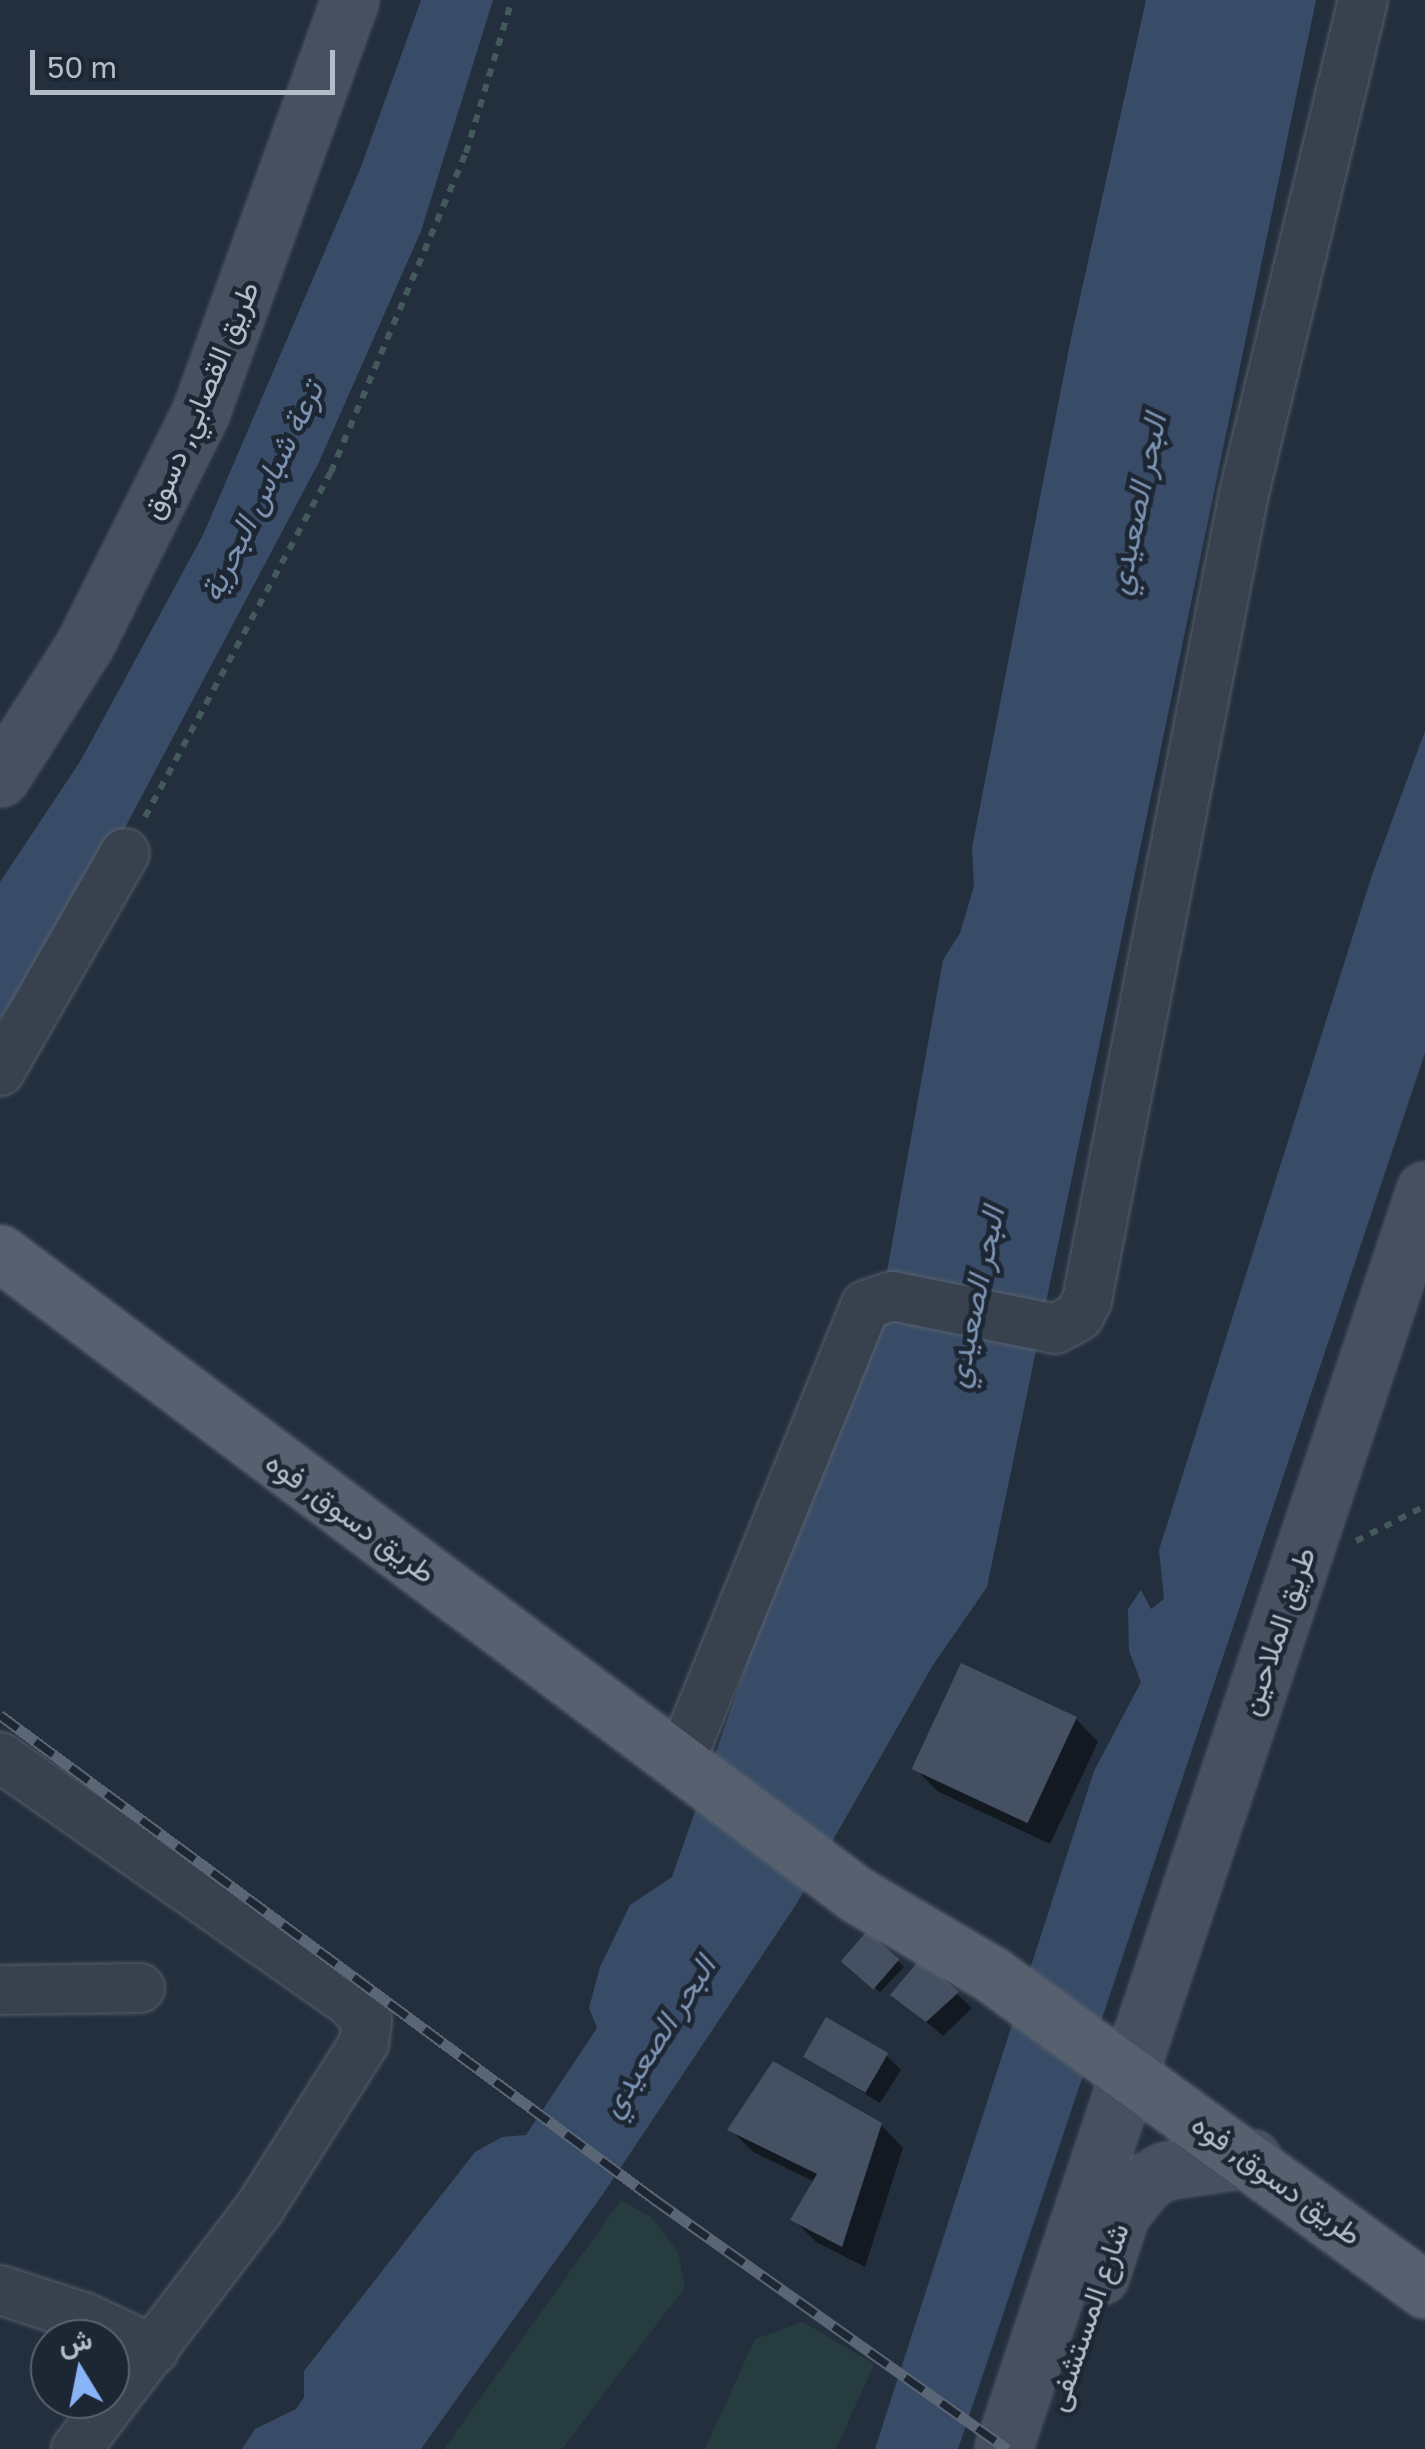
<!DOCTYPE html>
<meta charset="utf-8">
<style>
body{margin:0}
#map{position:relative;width:1425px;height:2449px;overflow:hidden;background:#242f3e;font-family:"Golos Text",Vazirmatn,sans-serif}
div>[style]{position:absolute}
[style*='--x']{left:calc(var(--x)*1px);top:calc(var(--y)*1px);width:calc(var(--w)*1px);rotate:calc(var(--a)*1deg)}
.green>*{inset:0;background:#263c3f}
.water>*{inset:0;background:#394c67}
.shadow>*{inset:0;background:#0007}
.building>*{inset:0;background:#455162;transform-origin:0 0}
.path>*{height:6px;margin-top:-3px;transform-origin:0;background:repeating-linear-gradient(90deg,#44595c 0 8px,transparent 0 16px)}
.roads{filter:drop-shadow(0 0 2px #565f6c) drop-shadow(0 0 2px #565f6c)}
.street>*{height:48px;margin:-24px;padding:0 24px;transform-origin:24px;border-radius:24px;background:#38414e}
.secondary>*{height:55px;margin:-27.5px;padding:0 27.5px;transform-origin:27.5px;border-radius:27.5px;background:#465061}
.primary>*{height:55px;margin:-27.5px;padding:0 27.5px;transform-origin:27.5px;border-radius:27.5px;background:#56606e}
.rail>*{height:11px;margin-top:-5.5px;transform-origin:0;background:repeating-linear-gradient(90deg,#1d2633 0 22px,#5a6575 0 44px);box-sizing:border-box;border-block:2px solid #5a6575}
span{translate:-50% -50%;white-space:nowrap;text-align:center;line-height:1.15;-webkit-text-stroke:9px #1d2633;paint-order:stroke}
.street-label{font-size:30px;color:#b4bcc9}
.water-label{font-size:32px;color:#7c92b1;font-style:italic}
.north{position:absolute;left:30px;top:2319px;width:100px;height:100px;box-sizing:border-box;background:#1d2633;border:2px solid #59626f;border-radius:50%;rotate:350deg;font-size:28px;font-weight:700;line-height:40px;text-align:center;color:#b4bcc9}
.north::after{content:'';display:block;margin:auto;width:35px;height:45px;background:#8ab4f8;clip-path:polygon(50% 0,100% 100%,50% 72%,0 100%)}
.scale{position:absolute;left:30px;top:50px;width:305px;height:45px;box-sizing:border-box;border:5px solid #b4bcc9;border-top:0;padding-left:12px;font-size:30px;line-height:35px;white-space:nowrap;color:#b4bcc9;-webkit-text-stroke:8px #1d2633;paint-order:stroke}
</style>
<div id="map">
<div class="green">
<div style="clip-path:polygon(621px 2200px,651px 2217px,678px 2252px,685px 2287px,562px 2449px,444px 2449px)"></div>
<div style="clip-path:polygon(803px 2322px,874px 2364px,836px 2449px,705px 2449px,755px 2339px)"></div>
</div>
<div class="water">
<div style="clip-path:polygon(421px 0,493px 0,421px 231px,319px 462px,110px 856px,0 1019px,0 882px,81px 760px,203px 535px,361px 167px)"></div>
<div style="clip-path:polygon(1146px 0,1316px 0,987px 1587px,933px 1665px,797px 1903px,603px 2194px,421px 2449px,242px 2449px,255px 2429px,296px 2409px,304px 2397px,304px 2371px,475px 2152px,502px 2137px,526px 2135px,597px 2028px,589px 2008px,600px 1967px,630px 1905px,672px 1877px,746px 1666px,784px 1524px,875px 1338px,943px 960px,960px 933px,974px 886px,972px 848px,1071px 338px)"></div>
<div style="clip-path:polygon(1425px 731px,1425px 1053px,958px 2449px,875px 2449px,1094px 1771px,1141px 1682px,1129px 1651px,1128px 1609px,1141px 1590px,1151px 1609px,1164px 1599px,1159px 1550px,1372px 875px)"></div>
</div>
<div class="shadow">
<div style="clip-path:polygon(1076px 1719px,1098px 1742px,1050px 1844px,937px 1791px,915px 1768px)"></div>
<div style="clip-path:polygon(897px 1960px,904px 1967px,880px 1992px,849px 1966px)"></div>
<div style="clip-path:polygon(893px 1994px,957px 1994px,972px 2008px,943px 2036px)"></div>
<div style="clip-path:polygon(802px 2054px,886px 2055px,901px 2070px,880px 2103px)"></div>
<div style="clip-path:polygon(881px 2125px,903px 2148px,865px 2267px,816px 2242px,793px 2219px,815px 2182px,753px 2152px,731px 2130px)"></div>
</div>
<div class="building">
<div style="left:961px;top:1663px;width:128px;height:117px;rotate:25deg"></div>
<div style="left:867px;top:1931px;width:43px;height:40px;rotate:41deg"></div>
<div style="clip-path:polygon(920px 1959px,959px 1992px,926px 2022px,890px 1995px)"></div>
<div style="left:826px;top:2017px;width:72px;height:46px;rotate:30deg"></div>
<div style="clip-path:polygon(773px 2061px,882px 2123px,842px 2247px,790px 2220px,817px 2174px,727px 2130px)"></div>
</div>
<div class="path">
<div style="--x:145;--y:817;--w:392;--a:-61.7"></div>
<div style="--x:331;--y:472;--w:346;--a:-67.1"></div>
<div style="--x:466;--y:153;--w:160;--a:-73.3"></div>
<div style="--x:1356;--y:1541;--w:77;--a:-26.9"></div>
</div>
<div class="roads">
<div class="street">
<div style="--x:0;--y:1071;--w:251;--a:-60.2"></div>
<div style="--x:0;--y:1757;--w:427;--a:35"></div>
<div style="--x:350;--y:2002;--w:25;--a:48"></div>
<div style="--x:367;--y:2021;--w:22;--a:98"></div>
<div style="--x:364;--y:2043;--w:196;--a:122.3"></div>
<div style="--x:259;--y:2209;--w:302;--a:127.3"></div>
<div style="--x:680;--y:1762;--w:493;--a:-67.9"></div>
<div style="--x:866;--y:1305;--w:28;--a:-19"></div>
<div style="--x:892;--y:1296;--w:166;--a:11.4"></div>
<div style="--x:1055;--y:1329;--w:27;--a:-28"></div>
<div style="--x:1079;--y:1316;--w:18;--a:-63"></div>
<div style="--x:1087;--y:1300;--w:822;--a:-78.99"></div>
<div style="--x:1244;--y:493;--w:507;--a:-76.43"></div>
<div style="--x:0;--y:1990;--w:140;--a:-0.8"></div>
<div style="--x:0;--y:2290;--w:90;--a:18"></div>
<div style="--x:86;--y:2318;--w:75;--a:25.2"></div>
</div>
<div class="secondary">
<div style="--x:0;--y:778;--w:159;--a:-57.6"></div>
<div style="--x:85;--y:644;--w:260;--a:-63.5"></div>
<div style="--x:201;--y:411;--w:437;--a:-70.1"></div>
<div style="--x:1100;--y:2276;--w:66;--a:-71.6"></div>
<div style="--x:1121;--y:2213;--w:40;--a:-51"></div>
<div style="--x:1146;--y:2182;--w:21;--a:-31"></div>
<div style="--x:1164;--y:2171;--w:89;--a:-8.4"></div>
<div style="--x:1003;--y:2449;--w:1328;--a:-71.47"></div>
</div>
<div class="primary">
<div style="--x:0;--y:1253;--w:1071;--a:36.84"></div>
<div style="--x:857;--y:1895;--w:156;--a:30.5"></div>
<div style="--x:991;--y:1974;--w:537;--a:36.06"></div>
</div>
</div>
<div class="rail">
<div style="--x:0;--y:1715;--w:814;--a:36.5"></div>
<div style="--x:654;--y:2199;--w:433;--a:35.3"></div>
</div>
<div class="street-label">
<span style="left:200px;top:400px;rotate:-67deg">طريق القصابي, دسوق</span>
<span style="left:351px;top:1517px;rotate:36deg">طريق دسوق, فوه</span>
<span style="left:1277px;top:1631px;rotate:-71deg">طريق الملاحين</span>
<span style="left:1277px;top:2179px;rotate:36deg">طريق دسوق, فوه</span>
<span style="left:1087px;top:2317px;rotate:-71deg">شارع المستشفى</span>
</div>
<div class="water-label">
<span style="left:261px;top:491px;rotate:-64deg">ترعة شباس البحرية</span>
<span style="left:1136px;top:504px;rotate:-78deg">البحر الصعيدي</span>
<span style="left:974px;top:1297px;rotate:-78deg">البحر الصعيدي</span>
<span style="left:657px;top:2036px;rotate:-57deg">البحر الصعيدي</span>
</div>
<div class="north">ش</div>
<div class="scale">50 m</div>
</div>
